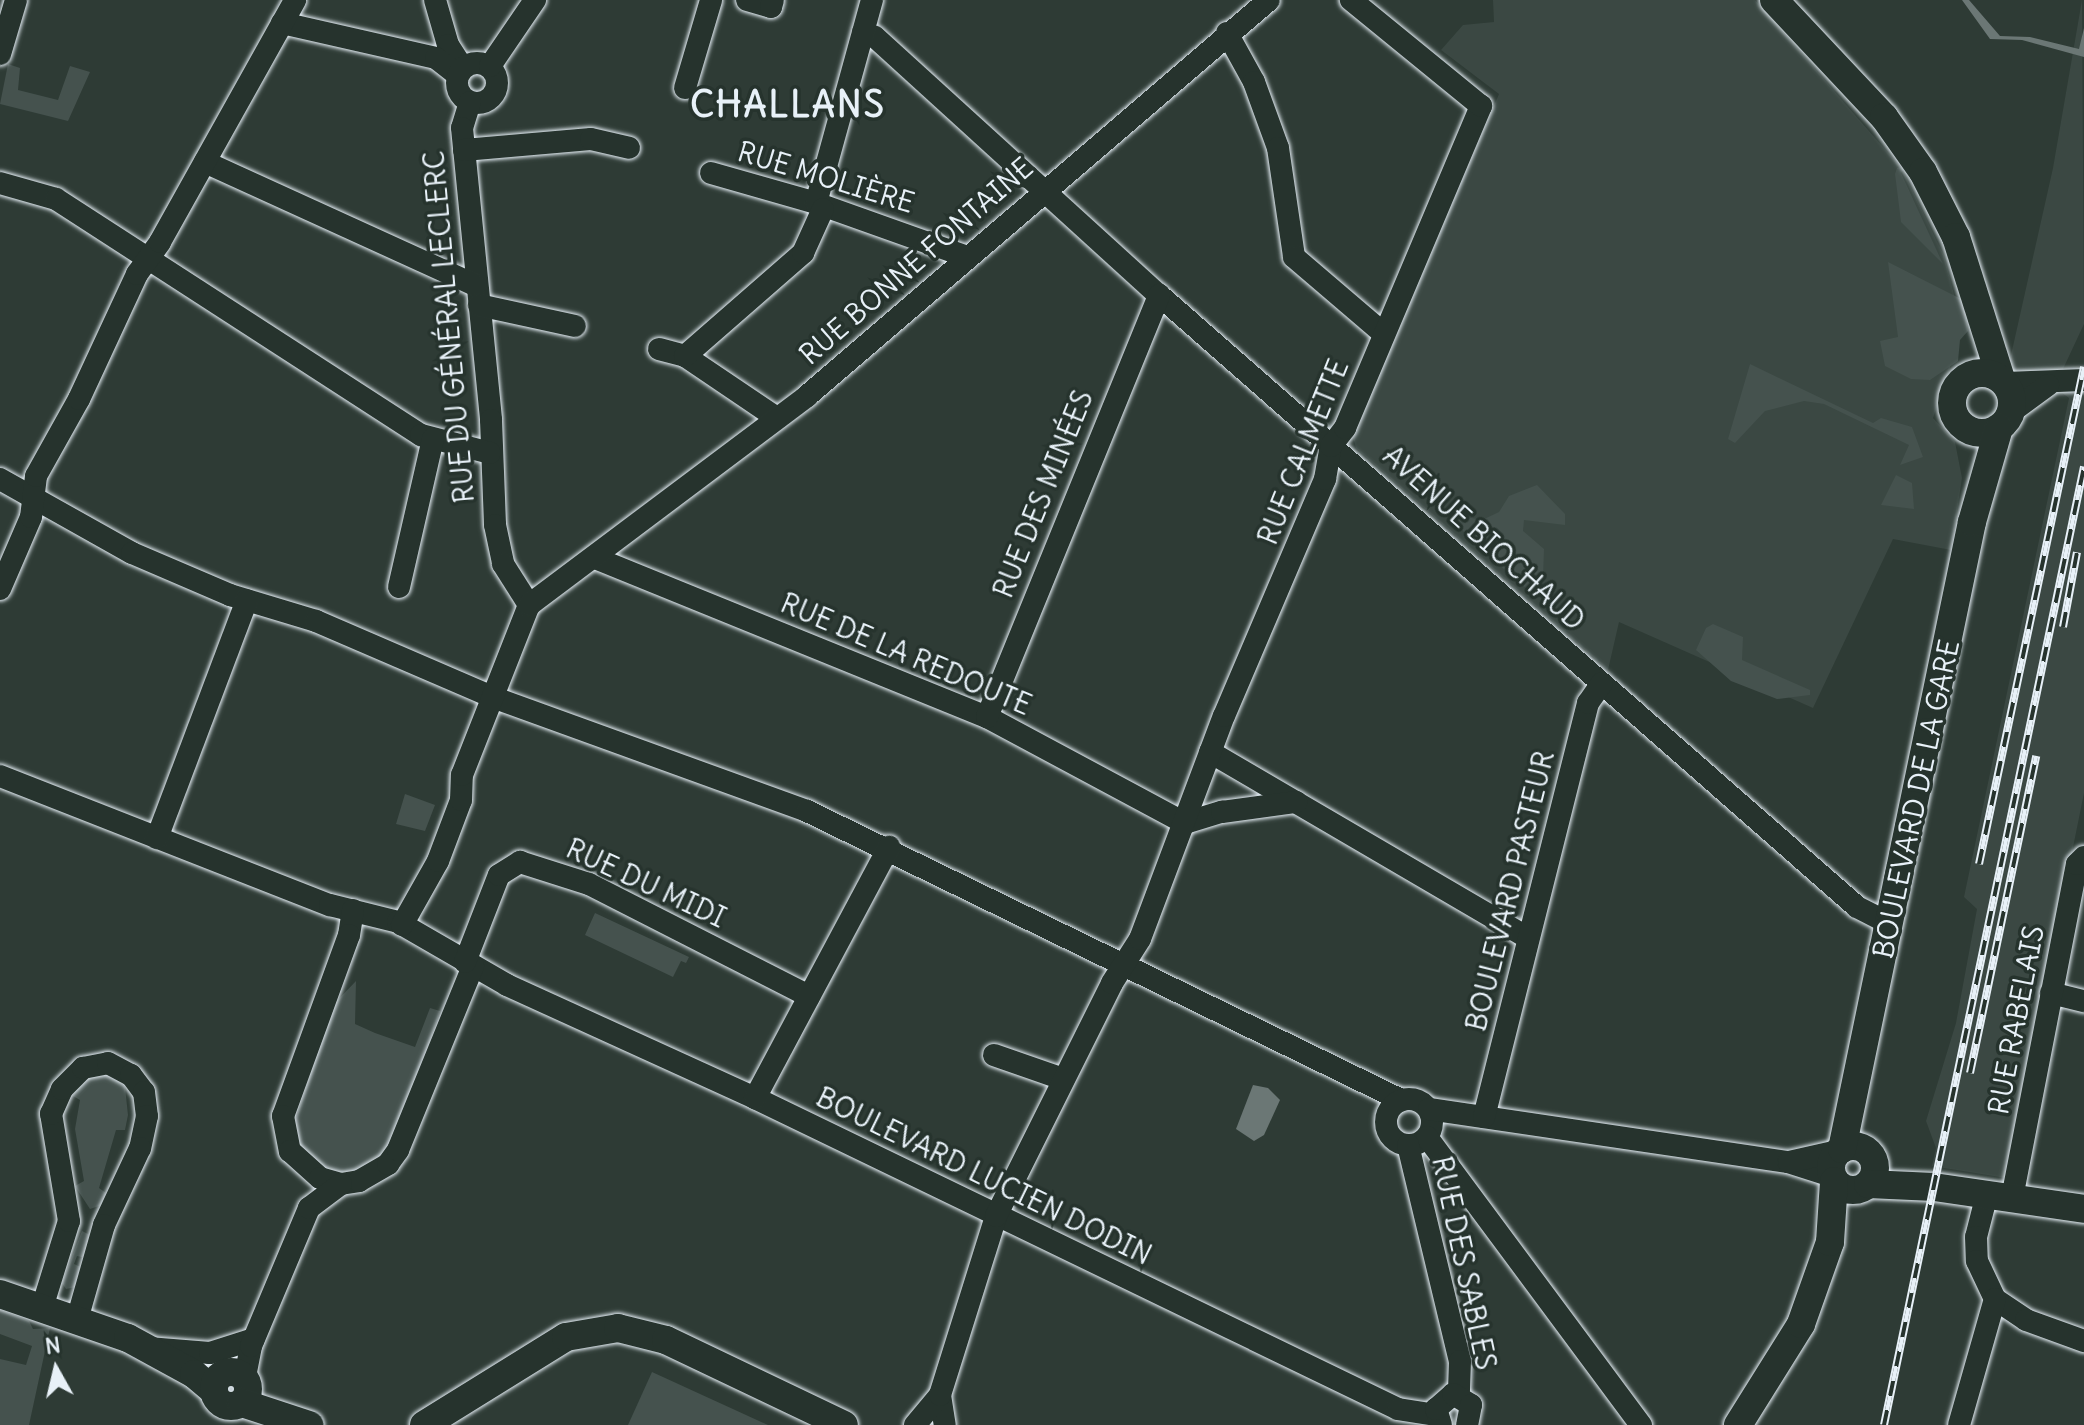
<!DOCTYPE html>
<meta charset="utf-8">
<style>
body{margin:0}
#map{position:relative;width:2084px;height:1425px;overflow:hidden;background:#2e3b35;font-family:Delius,sans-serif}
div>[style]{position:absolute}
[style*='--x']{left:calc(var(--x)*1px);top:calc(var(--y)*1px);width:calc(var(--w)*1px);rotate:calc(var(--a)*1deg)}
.built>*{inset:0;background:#3b4843}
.green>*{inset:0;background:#45524e}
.water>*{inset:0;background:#6b7775}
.roads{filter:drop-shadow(0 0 2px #e8f1f8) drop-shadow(0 0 2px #e8f1f8)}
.minor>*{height:22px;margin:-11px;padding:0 11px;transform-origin:11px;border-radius:11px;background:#26332d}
.minor>.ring{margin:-11px;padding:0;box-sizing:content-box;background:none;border:22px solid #26332d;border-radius:50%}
.major>*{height:28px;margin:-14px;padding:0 14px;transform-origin:14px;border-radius:14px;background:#26332d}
.major>.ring{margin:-14px;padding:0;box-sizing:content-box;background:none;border:28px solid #26332d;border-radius:50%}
.rail>*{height:8px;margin-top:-4px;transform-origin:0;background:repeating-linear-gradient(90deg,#26332d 0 15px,#e8f1f8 0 30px);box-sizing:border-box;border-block:2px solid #e8f1f8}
span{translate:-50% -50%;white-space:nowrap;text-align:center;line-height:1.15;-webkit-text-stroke:7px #26332d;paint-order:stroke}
.street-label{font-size:28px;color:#e8f1f8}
.district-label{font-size:36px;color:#e8f1f8;font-weight:700;letter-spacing:2px}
.north{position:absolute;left:16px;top:1329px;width:80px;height:80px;-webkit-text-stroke:6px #26332d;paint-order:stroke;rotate:352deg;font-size:22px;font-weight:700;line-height:32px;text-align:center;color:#e8f1f8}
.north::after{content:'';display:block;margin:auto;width:28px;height:36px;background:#e8f1f8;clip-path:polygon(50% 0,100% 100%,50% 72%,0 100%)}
</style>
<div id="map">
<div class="built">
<div style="clip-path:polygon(1493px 0,1755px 0,1902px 169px,1944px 256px,1963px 329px,1933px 418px,1955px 442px,1962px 478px,1951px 550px,1893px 539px,1813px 708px,1619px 622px,1608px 670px,1356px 448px,1353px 437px,1499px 94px,1441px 50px,1463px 25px,1494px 22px)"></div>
<div style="clip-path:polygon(2082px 0,2084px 324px,2063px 369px,2084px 379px,2084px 793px,2006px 1178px,1932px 1166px,1936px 1148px,1926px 1121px,1956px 1023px,1977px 909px,1964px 897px,2069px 398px,2041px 377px,2007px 373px,2053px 168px)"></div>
</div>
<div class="green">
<div style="clip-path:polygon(8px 64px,20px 68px,18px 90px,58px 100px,70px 66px,90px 72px,68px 121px,0 104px)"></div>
<div style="clip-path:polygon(1906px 166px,1901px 173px,1943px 264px,1901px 222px,1895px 174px,1897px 168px)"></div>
<div style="clip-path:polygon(1888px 262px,1963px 300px,1968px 331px,1960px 340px,1958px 361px,1930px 380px,1911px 379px,1885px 366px,1880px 341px,1898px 337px)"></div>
<div style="clip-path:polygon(1750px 364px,1873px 423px,1881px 418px,1912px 427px,1923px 457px,1900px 465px,1909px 445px,1824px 404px,1804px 401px,1765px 411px,1735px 443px,1728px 439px)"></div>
<div style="clip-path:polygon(1896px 475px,1912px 483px,1914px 509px,1881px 505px)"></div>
<div style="clip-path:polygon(1537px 485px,1565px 514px,1565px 525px,1524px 520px,1523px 531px,1544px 549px,1543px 579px,1528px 590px,1466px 536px,1458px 521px,1461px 516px,1482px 520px,1499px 512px,1509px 496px)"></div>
<div style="clip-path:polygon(1713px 624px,1743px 637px,1742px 660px,1810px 690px,1810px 695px,1777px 699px,1731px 681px,1696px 650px,1706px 628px)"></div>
<div style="clip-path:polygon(405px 794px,435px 805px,425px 831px,396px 824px)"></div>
<div style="clip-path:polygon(595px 913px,689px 957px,686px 963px,681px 961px,673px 977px,585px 935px)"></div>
<div style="clip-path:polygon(356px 981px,355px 1024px,375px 1033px,415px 1047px,430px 1008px,440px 1011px,395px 1145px,387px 1158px,339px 1180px,303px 1157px,295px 1122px,332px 1006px)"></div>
<div style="clip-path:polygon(110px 1073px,125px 1087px,128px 1115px,125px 1130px,116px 1130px,99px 1188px,106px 1193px,102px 1205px,90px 1209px,75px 1186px,84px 1181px,75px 1129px,80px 1100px,73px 1096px,78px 1085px,94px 1074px)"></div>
<div style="clip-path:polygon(82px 1231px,90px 1235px,86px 1258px,77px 1256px,74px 1264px,83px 1268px,76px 1287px,66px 1289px,62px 1283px)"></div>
<div style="clip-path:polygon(0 1310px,29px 1321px,33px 1329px,50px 1328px,29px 1425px,0 1425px,0 1359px,26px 1365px,32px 1346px,0 1334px)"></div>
<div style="clip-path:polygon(652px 1372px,768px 1425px,628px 1425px)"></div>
</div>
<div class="water">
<div style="clip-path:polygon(1962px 0,1969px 0,2000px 36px,2030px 37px,2079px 49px,2084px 28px,2084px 57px,2022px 40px,1990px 39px)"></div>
<div style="clip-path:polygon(1253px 1085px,1268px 1088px,1280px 1100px,1264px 1135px,1254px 1141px,1236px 1129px)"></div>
</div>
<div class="roads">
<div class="minor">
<div style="--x:435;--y:0;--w:47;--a:73.9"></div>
<div style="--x:448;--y:45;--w:27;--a:57"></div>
<div style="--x:747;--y:0;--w:25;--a:16"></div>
<div style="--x:771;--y:7;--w:7;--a:-74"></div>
<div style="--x:282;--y:23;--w:158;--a:12.8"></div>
<div style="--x:436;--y:58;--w:28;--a:38"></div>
<div style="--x:863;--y:32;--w:13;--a:23"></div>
<div style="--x:875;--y:37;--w:384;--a:42.3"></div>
<div style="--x:1159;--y:295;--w:928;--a:41.24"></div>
<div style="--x:1857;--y:907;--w:35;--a:27"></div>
<div style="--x:1227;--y:33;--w:56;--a:61.1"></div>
<div style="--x:1254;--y:82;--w:70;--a:70"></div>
<div style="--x:1278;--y:148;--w:110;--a:81.6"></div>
<div style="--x:1294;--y:257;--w:118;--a:40.5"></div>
<div style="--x:0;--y:54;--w:56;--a:-73.5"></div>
<div class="ring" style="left:457px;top:63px;width:18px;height:18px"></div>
<div style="--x:490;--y:66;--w:80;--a:-55.7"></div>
<div style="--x:685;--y:88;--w:92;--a:-73.5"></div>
<div style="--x:470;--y:102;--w:27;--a:107"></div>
<div style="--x:462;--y:128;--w:293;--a:84.3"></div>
<div style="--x:491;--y:420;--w:105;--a:87.8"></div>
<div style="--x:495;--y:525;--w:40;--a:78"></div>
<div style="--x:503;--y:564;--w:49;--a:57.6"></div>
<div style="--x:464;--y:150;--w:127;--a:-5"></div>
<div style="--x:591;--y:139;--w:39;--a:13"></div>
<div style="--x:205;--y:162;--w:297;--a:24.5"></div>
<div style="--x:711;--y:173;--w:109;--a:15.9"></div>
<div style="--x:816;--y:203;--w:161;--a:19.6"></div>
<div style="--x:0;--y:183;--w:58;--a:15.9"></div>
<div style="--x:56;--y:199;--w:435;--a:32.9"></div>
<div style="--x:421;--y:435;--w:71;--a:14.6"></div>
<div style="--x:816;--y:203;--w:211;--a:-74.6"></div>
<div style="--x:479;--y:305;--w:98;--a:12.3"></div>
<div style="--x:659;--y:349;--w:27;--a:15"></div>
<div style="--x:685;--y:356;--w:111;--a:34"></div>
<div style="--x:685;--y:356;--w:157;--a:-41.1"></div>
<div style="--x:803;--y:253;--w:48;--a:-65.6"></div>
<div style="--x:2005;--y:383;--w:79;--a:-2.2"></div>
<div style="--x:2011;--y:412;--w:46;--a:-36.1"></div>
<div style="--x:0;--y:479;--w:151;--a:29.3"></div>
<div style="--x:132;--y:553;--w:107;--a:23.2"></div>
<div style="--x:230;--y:595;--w:90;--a:16.8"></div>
<div style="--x:316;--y:621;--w:195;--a:23.3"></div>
<div style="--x:495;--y:698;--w:332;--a:19.9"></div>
<div style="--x:807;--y:811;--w:661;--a:25.94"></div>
<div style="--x:595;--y:558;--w:423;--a:22.1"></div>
<div style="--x:987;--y:717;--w:225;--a:28.2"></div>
<div style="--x:399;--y:587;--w:152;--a:-77.1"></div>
<div style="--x:0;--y:589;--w:78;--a:-66.7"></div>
<div style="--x:31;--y:517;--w:41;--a:-83"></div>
<div style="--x:36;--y:476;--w:88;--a:-60.8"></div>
<div style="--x:79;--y:399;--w:138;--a:-65.1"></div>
<div style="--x:137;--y:274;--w:39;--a:-54"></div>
<div style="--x:160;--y:242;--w:277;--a:-60.8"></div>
<div style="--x:987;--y:717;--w:456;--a:-67.8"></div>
<div style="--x:1210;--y:752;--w:367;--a:30.3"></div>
<div style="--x:0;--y:776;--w:354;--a:21.4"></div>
<div style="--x:330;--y:905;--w:70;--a:14"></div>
<div style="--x:398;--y:922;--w:126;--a:30"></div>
<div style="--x:507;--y:985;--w:273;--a:24.5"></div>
<div style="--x:755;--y:1098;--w:714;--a:25.81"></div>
<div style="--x:1398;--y:1409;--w:38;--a:9"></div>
<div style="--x:1185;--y:823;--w:39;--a:-17"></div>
<div style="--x:1222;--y:812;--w:75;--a:-7.7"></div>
<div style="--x:157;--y:838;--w:254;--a:-69.3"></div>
<div style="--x:353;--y:910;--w:25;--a:99"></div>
<div style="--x:349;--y:935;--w:193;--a:110"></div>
<div style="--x:283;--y:1116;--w:36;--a:79"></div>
<div style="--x:290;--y:1151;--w:40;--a:42"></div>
<div style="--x:320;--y:1178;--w:22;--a:16"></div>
<div style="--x:341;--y:1184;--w:18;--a:-9"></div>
<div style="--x:359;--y:1181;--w:34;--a:-30"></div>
<div style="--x:388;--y:1164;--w:17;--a:-54"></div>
<div style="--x:398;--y:1150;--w:199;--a:-67.8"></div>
<div style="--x:402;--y:925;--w:73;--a:-60.6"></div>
<div style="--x:438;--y:861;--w:65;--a:-69.3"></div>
<div style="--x:461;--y:800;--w:25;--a:-88"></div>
<div style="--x:462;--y:775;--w:183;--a:-68.5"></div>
<div style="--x:529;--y:605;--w:348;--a:-36.9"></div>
<div style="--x:807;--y:396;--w:608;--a:-40.6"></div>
<div style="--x:465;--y:962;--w:93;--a:-68.7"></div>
<div style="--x:499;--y:875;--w:25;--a:-32"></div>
<div style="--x:520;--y:862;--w:72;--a:17.7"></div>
<div style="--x:589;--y:884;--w:247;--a:27"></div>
<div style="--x:2051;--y:993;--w:34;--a:14"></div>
<div style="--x:994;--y:1055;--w:73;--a:19.2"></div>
<div style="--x:755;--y:1098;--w:285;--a:-61.9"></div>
<div class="ring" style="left:1386px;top:1099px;width:24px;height:24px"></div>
<div style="--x:1429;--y:1109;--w:363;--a:8.4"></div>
<div style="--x:1788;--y:1162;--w:46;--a:17.7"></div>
<div style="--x:1484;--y:1117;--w:427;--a:-75.9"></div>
<div style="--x:1588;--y:703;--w:24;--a:-55"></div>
<div style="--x:1427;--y:1137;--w:359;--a:53.4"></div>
<div style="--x:1408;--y:1145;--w:222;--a:76.5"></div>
<div style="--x:1460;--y:1361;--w:33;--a:92"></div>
<div style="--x:1789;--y:1162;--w:50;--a:-12.7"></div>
<div style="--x:1987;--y:1194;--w:44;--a:104.3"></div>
<div style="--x:1976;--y:1237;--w:24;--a:88"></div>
<div style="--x:1977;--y:1261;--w:42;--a:64.7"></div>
<div style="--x:1995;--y:1299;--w:37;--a:34"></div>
<div style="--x:2026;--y:1320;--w:62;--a:19.9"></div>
<div style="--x:2012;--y:1198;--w:340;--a:-79"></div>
<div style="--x:2077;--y:864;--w:10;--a:-45"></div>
<div style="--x:42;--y:1308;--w:91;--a:-72.8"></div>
<div style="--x:69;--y:1221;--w:109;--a:-99.5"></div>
<div style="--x:51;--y:1114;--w:27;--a:-66"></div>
<div style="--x:62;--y:1089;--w:30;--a:-45"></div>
<div style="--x:83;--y:1068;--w:25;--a:-11"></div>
<div style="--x:108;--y:1063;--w:26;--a:28"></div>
<div style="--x:131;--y:1075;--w:21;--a:53"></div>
<div style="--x:144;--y:1092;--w:24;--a:83"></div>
<div style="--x:147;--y:1116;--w:33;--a:102"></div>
<div style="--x:140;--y:1148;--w:85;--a:115.1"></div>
<div style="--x:104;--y:1225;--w:99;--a:105.9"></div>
<div style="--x:148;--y:1348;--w:62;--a:4.6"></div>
<div style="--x:210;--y:1353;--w:46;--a:-17.7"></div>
<div style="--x:245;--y:1377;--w:32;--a:-79"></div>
<div style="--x:251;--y:1346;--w:150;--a:-67.2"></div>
<div style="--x:309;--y:1208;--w:40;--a:-37"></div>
<div style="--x:940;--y:1395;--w:30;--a:81"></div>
<div style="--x:915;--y:1425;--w:39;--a:-50"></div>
<div style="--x:940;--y:1395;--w:188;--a:-72.6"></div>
<div style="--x:996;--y:1216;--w:260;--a:-63.5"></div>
<div style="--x:1112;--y:983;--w:52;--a:-57.5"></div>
<div style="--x:1140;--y:939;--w:238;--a:-69.4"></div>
<div style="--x:1224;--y:716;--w:258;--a:-66.9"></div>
<div style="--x:1325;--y:479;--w:34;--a:-80"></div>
<div style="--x:1331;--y:446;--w:23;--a:-52"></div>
<div style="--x:1345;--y:428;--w:350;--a:-67.1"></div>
<div style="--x:1481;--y:106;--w:168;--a:-140.8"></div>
<div style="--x:1441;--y:1425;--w:17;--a:-107"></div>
<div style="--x:1436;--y:1409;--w:23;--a:-41"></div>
<div style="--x:1453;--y:1394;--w:21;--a:31"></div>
<div style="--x:1471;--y:1405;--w:20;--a:101"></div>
<div style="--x:1959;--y:1425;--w:131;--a:-74.1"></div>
</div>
<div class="major">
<div style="--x:1774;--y:0;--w:161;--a:46.8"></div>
<div style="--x:1884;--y:117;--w:67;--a:54.7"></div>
<div style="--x:1923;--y:172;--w:73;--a:63.1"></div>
<div style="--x:1956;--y:237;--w:149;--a:72.4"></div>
<div class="ring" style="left:1952px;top:373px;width:32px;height:32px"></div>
<div class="ring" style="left:1831px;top:1146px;width:16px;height:16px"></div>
<div style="--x:1842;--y:1149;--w:640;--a:-78.29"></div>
<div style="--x:1972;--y:522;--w:98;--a:-74"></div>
<div style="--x:1868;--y:1184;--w:66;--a:2.6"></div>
<div style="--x:1934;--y:1187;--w:152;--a:8.3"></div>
<div style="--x:0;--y:1294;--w:135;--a:19"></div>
<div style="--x:128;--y:1338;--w:75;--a:28.6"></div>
<div style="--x:194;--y:1374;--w:26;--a:40"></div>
<div class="ring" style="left:214px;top:1372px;width:6px;height:6px"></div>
<div style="--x:242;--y:1403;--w:71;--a:18.2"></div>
<div style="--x:424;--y:1425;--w:167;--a:-31.8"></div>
<div style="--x:566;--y:1337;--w:53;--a:-9.8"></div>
<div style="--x:618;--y:1328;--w:49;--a:14"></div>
<div style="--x:666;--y:1340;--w:197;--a:25.5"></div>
<div style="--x:1738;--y:1425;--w:119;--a:-58"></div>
<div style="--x:1801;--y:1324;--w:87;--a:-70.5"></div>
<div style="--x:1830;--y:1242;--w:61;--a:-86.2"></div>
</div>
</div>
<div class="rail">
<div style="--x:2063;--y:627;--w:76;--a:-79.4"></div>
<div style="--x:1979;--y:864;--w:508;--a:-78.07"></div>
<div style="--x:1970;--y:1073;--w:324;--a:-78.2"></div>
<div style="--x:1884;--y:1425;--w:979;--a:-78.21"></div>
</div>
<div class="street-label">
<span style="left:826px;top:177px;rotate:17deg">RUE MOLIÈRE</span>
<span style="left:916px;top:261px;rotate:-41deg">RUE BONNE FONTAINE</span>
<span style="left:449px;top:327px;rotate:-95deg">RUE DU GÉNÉRAL LECLERC</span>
<span style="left:1303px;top:452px;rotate:-68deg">RUE CALMETTE</span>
<span style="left:1043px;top:494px;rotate:-68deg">RUE DES MINÉES</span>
<span style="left:1484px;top:538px;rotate:42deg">AVENUE BIOCHAUD</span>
<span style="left:906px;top:654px;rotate:23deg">RUE DE LA REDOUTE</span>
<span style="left:1916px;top:799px;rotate:-78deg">BOULEVARD DE LA GARE</span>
<span style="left:646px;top:883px;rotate:25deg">RUE DU MIDI</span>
<span style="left:1510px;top:891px;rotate:-76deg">BOULEVARD PASTEUR</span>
<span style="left:2016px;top:1020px;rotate:-79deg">RUE RABELAIS</span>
<span style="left:984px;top:1176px;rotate:26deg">BOULEVARD LUCIEN DODIN</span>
<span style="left:1464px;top:1263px;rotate:78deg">RUE DES SABLES</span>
</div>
<div class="district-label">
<span style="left:788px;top:105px">CHALLANS</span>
</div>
<div class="north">N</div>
</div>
